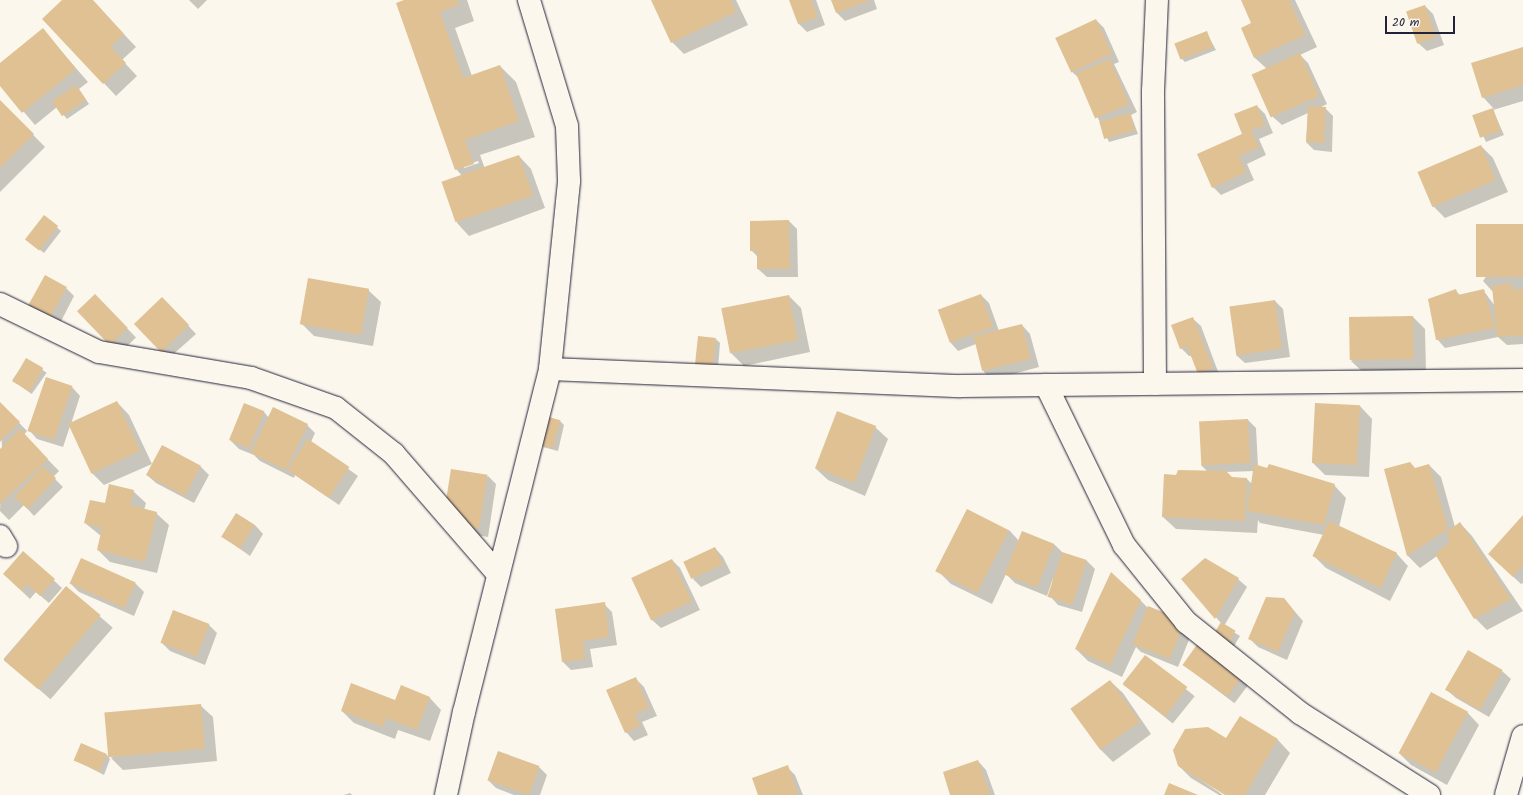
<!DOCTYPE html>
<style>
body{margin:0}
#map{position:relative;width:1523px;height:795px;overflow:hidden;background:#fbf7ec;font-family:Kalam,sans-serif}
div>[style]{position:absolute}
[style*='--x']{left:calc(var(--x)*1px);top:calc(var(--y)*1px);width:calc(var(--w)*1px);rotate:calc(var(--a)*1deg)}
.shadow>*{inset:0;background:#0003;transform-origin:0 0}
.building>*{inset:0;background:#dfc193;transform-origin:0 0}
.roads{filter:drop-shadow(0 0 1px #22223b) drop-shadow(0 0 1px #22223b)}
.minor>*{height:22px;margin:-11px;padding:0 11px;transform-origin:11px;border-radius:11px;background:#fbf7ec}
span{translate:-50% -50%;white-space:nowrap;text-align:center;line-height:1.15;-webkit-text-stroke:3.5px #fbf7ec;paint-order:stroke}
.scale{position:absolute;left:1385px;top:16px;width:70px;height:18px;box-sizing:border-box;border:2px solid #22223b;border-top:0;padding-left:5px;font-size:12px;line-height:14px;white-space:nowrap;color:#22223b;-webkit-text-stroke:3px #fbf7ec;paint-order:stroke}
</style>
<div id="map">
<div class="shadow">
<div style="clip-path:polygon(64px 0,92px 0,136px 47px,122px 60px,137px 76px,116px 96px,44px 19px)"></div>
<div style="clip-path:polygon(189px 0,207px 0,198px 9px)"></div>
<div style="clip-path:polygon(evenodd,407px 0,467px 0,474px 21px,455px 28px,472px 76px,500px 66px,516px 82px,535px 137px,480px 155px,485px 169px,519px 156px,531px 169px,545px 208px,469px 236px,457px 223px,463px 177px,456px 169px,407px 0,478px 161px,479px 163px,464px 168px,464px 166px,478px 161px)"></div>
<div style="clip-path:polygon(652px 0,736px 0,748px 25px,684px 54px,672px 42px)"></div>
<div style="clip-path:polygon(790px 0,816px 0,825px 25px,807px 32px,799px 24px)"></div>
<div style="clip-path:polygon(832px 0,874px 0,877px 9px,845px 21px,837px 13px)"></div>
<div style="clip-path:polygon(1242px 0,1295px 0,1317px 47px,1300px 55px,1308px 63px,1327px 104px,1319px 108px,1325px 108px,1333px 116px,1332px 152px,1314px 150px,1306px 142px,1308px 113px,1282px 125px,1273px 117px,1254px 75px,1267px 69px,1255px 58px,1242px 28px,1253px 24px)"></div>
<div style="clip-path:polygon(1425px 6px,1433px 14px,1444px 45px,1427px 51px,1418px 43px,1408px 12px)"></div>
<div style="clip-path:polygon(1096px 20px,1104px 28px,1119px 62px,1114px 64px,1137px 112px,1131px 115px,1138px 134px,1109px 142px,1080px 79px,1071px 71px)"></div>
<div style="clip-path:polygon(43px 30px,88px 82px,79px 89px,89px 104px,67px 119px,57px 107px,35px 125px,0 84px,0 64px)"></div>
<div style="clip-path:polygon(1206px 32px,1216px 50px,1185px 62px,1181px 58px)"></div>
<div style="clip-path:polygon(1523px 48px,1523px 101px,1493px 110px,1504px 135px,1486px 142px,1474px 116px,1494px 109px,1483px 97px)"></div>
<div style="clip-path:polygon(0 101px,45px 147px,0 192px)"></div>
<div style="clip-path:polygon(1257px 106px,1265px 114px,1273px 133px,1259px 139px,1266px 155px,1247px 164px,1254px 180px,1221px 195px,1213px 187px)"></div>
<div style="clip-path:polygon(1481px 146px,1493px 158px,1508px 192px,1445px 218px,1433px 206px)"></div>
<div style="clip-path:polygon(44px 216px,61px 231px,44px 253px,30px 242px)"></div>
<div style="clip-path:polygon(789px 221px,797px 229px,798px 277px,767px 277px,758px 269px,758px 257px,751px 250px)"></div>
<div style="clip-path:polygon(1523px 225px,1523px 344px,1507px 345px,1498px 337px,1445px 348px,1437px 339px,1455px 290px,1460px 295px,1483px 290px,1495px 306px,1493px 292px,1483px 281px)"></div>
<div style="clip-path:polygon(66px 288px,74px 296px,55px 333px,34px 322px)"></div>
<div style="clip-path:polygon(368px 290px,381px 302px,373px 346px,314px 336px,302px 324px)"></div>
<div style="left:95px;top:295px;width:59px;height:23px;rotate:46deg"></div>
<div style="clip-path:polygon(981px 295px,989px 303px,999px 331px,1022px 325px,1030px 334px,1039px 367px,992px 380px,984px 372px,976px 344px,958px 351px,950px 342px)"></div>
<div style="clip-path:polygon(789px 296px,801px 308px,810px 352px,744px 366px,731px 353px)"></div>
<div style="clip-path:polygon(1275px 301px,1283px 309px,1290px 357px,1245px 363px,1236px 355px)"></div>
<div style="clip-path:polygon(170px 306px,196px 334px,168px 359px,160px 351px)"></div>
<div style="clip-path:polygon(1413px 317px,1425px 329px,1426px 371px,1364px 373px,1351px 361px)"></div>
<div style="clip-path:polygon(1192px 318px,1201px 326px,1220px 377px,1207px 382px,1191px 356px,1189px 356px,1181px 348px)"></div>
<div style="clip-path:polygon(716px 339px,720px 343px,718px 369px,702px 368px)"></div>
<div style="left:27px;top:359px;width:24px;height:26px;rotate:35deg"></div>
<div style="clip-path:polygon(46px 378px,72px 387px,80px 396px,71px 424px,117px 402px,129px 415px,152px 464px,104px 485px,92px 473px,70px 426px,63px 447px,37px 439px,29px 430px)"></div>
<div style="clip-path:polygon(0 403px,27px 431px,24px 435px,59px 471px,53px 477px,63px 487px,34px 516px,24px 505px,9px 520px,0 511px,2px 448px)"></div>
<div style="clip-path:polygon(245px 405px,264px 412px,269px 418px,307px 425px,315px 433px,311px 442px,358px 476px,339px 505px,295px 475px,294px 478px,260px 461px,254px 455px,239px 449px,231px 441px)"></div>
<div style="clip-path:polygon(1360px 406px,1372px 419px,1369px 477px,1325px 475px,1313px 463px)"></div>
<div style="clip-path:polygon(546px 417px,560px 421px,564px 425px,558px 451px,543px 447px,539px 444px)"></div>
<div style="clip-path:polygon(evenodd,1248px 420px,1256px 428px,1258px 466px,1334px 485px,1346px 498px,1339px 527px,1396px 553px,1408px 566px,1390px 601px,1326px 568px,1313px 555px,1324px 535px,1260px 523px,1258px 520px,1257px 533px,1176px 529px,1163px 517px,1176px 476px,1208px 472px,1201px 465px,1248px 420px,1254px 471px,1252px 484px,1247px 479px,1232px 478px,1226px 472px,1254px 471px)"></div>
<div style="clip-path:polygon(875px 427px,888px 439px,865px 496px,828px 480px,815px 468px)"></div>
<div style="clip-path:polygon(1429px 465px,1441px 477px,1455px 527px,1460px 523px,1472px 536px,1523px 611px,1487px 630px,1475px 618px,1437px 556px,1420px 568px,1408px 556px,1385px 470px,1415px 469px)"></div>
<div style="clip-path:polygon(200px 466px,209px 475px,194px 503px,156px 483px,147px 475px)"></div>
<div style="clip-path:polygon(488px 476px,496px 484px,488px 537px,452px 531px)"></div>
<div style="clip-path:polygon(133px 491px,146px 503px,144px 510px,156px 513px,169px 525px,157px 573px,110px 562px,98px 550px,101px 536px,85px 523px,105px 505px)"></div>
<div style="clip-path:polygon(1523px 516px,1523px 583px,1521px 584px,1489px 554px)"></div>
<div style="clip-path:polygon(255px 525px,263px 534px,250px 556px,223px 537px)"></div>
<div style="clip-path:polygon(1009px 530px,1020px 542px,1055px 545px,1063px 553px,1087px 561px,1095px 569px,1082px 612px,1058px 605px,1050px 596px,1053px 578px,1047px 596px,1015px 583px,1006px 574px,992px 604px,951px 584px,939px 572px)"></div>
<div style="clip-path:polygon(715px 548px,723px 557px,731px 573px,701px 587px,693px 579px)"></div>
<div style="clip-path:polygon(23px 552px,62px 588px,49px 603px,36px 592px,30px 599px,12px 582px)"></div>
<div style="clip-path:polygon(81px 560px,136px 584px,144px 592px,134px 616px,79px 592px,71px 584px)"></div>
<div style="clip-path:polygon(672px 560px,680px 568px,700px 610px,661px 628px,652px 620px)"></div>
<div style="clip-path:polygon(1182px 579px,1238px 579px,1247px 587px,1224px 626px,1240px 636px,1234px 646px,1215px 634px,1221px 623px)"></div>
<div style="left:66px;top:587px;width:62px;height:95px;rotate:41deg"></div>
<div style="clip-path:polygon(1284px 599px,1303px 621px,1287px 660px,1258px 647px,1250px 639px)"></div>
<div style="clip-path:polygon(1140px 600px,1148px 608px,1193px 630px,1178px 667px,1141px 652px,1136px 647px,1122px 677px,1088px 661px,1076px 649px)"></div>
<div style="clip-path:polygon(604px 604px,612px 612px,617px 645px,590px 649px,593px 667px,571px 670px,563px 662px,556px 610px)"></div>
<div style="clip-path:polygon(174px 611px,209px 625px,217px 633px,205px 665px,170px 651px,162px 643px)"></div>
<div style="left:1199px;top:644px;width:64px;height:26px;rotate:37deg"></div>
<div style="left:1145px;top:656px;width:64px;height:35px;rotate:39deg"></div>
<div style="clip-path:polygon(1502px 671px,1511px 679px,1489px 717px,1456px 698px,1447px 690px)"></div>
<div style="clip-path:polygon(635px 678px,644px 687px,657px 716px,642px 722px,648px 735px,634px 741px,626px 732px)"></div>
<div style="clip-path:polygon(1110px 681px,1123px 693px,1151px 734px,1113px 762px,1100px 749px)"></div>
<div style="clip-path:polygon(429px 697px,441px 710px,430px 741px,398px 730px,395px 739px,354px 723px,342px 711px)"></div>
<div style="clip-path:polygon(200px 705px,213px 717px,217px 761px,123px 770px,111px 758px)"></div>
<div style="clip-path:polygon(1467px 712px,1479px 725px,1447px 785px,1411px 765px,1399px 753px)"></div>
<div style="clip-path:polygon(1240px 718px,1278px 740px,1290px 753px,1265px 795px,1227px 795px,1188px 771px,1223px 795px,1219px 795px,1191px 778px,1179px 766px,1227px 740px)"></div>
<div style="clip-path:polygon(498px 752px,539px 767px,547px 775px,540px 795px,514px 795px,496px 788px,488px 780px)"></div>
<div style="clip-path:polygon(107px 755px,110px 759px,104px 775px,75px 760px)"></div>
<div style="clip-path:polygon(978px 761px,986px 770px,995px 795px,951px 795px)"></div>
<div style="clip-path:polygon(787px 767px,795px 775px,803px 795px,759px 795px)"></div>
<div style="clip-path:polygon(350px 793px,352px 795px,344px 795px)"></div>
</div>
<div class="building">
<div style="clip-path:polygon(62px 0,93px 0,124px 34px,111px 47px,126px 63px,103px 84px,42px 19px)"></div>
<div style="clip-path:polygon(404px 0,457px 0,459px 5px,440px 12px,463px 78px,500px 65px,519px 121px,465px 140px,474px 164px,455px 170px,396px 3px)"></div>
<div style="clip-path:polygon(651px 0,731px 0,736px 12px,671px 43px)"></div>
<div style="clip-path:polygon(789px 0,811px 0,818px 17px,798px 24px)"></div>
<div style="clip-path:polygon(831px 0,871px 0,836px 13px)"></div>
<div style="clip-path:polygon(1241px 0,1289px 0,1305px 35px,1254px 58px,1241px 28px,1251px 23px)"></div>
<div style="left:1425px;top:5px;width:34px;height:20px;rotate:71deg"></div>
<div style="left:1096px;top:19px;width:38px;height:45px;rotate:65deg"></div>
<div style="clip-path:polygon(43px 28px,76px 69px,22px 113px,0 86px,0 63px)"></div>
<div style="left:1207px;top:31px;width:17px;height:35px;rotate:69deg"></div>
<div style="clip-path:polygon(1523px 47px,1523px 85px,1482px 98px,1471px 63px)"></div>
<div style="left:1300px;top:53px;width:47px;height:53px;rotate:66deg"></div>
<div style="left:1110px;top:59px;width:49px;height:37px;rotate:67deg"></div>
<div style="left:76px;top:85px;width:18px;height:29px;rotate:56deg"></div>
<div style="clip-path:polygon(0 100px,34px 134px,0 168px)"></div>
<div style="clip-path:polygon(1257px 105px,1265px 125px,1251px 130px,1259px 147px,1239px 156px,1246px 172px,1212px 188px,1197px 154px,1242px 134px,1234px 114px)"></div>
<div style="left:1308px;top:106px;width:18px;height:36px;rotate:3deg"></div>
<div style="left:1493px;top:108px;width:24px;height:22px;rotate:71deg"></div>
<div style="left:1130px;top:113px;width:18px;height:32px;rotate:74deg"></div>
<div style="left:1481px;top:145px;width:38px;height:69px;rotate:67deg"></div>
<div style="left:519px;top:155px;width:43px;height:82px;rotate:71deg"></div>
<div style="left:44px;top:215px;width:18px;height:31px;rotate:38deg"></div>
<div style="clip-path:polygon(789px 220px,790px 269px,757px 269px,757px 251px,750px 251px,750px 221px)"></div>
<div style="left:1523px;top:224px;width:53px;height:47px;rotate:90deg"></div>
<div style="left:45px;top:275px;width:25px;height:44px;rotate:29deg"></div>
<div style="left:308px;top:278px;width:62px;height:47px;rotate:10deg"></div>
<div style="clip-path:polygon(1511px 283px,1512px 290px,1523px 289px,1523px 335px,1497px 337px,1492px 286px)"></div>
<div style="clip-path:polygon(1456px 289px,1458px 295px,1484px 289px,1495px 328px,1436px 340px,1428px 299px)"></div>
<div style="left:95px;top:294px;width:47px;height:25px;rotate:46deg"></div>
<div style="left:981px;top:294px;width:35px;height:46px;rotate:70deg"></div>
<div style="left:789px;top:295px;width:46px;height:69px;rotate:79deg"></div>
<div style="left:162px;top:297px;width:39px;height:39px;rotate:46deg"></div>
<div style="left:1275px;top:300px;width:49px;height:46px;rotate:82deg"></div>
<div style="left:1413px;top:316px;width:43px;height:64px;rotate:89deg"></div>
<div style="clip-path:polygon(1193px 317px,1213px 368px,1198px 374px,1187px 346px,1180px 349px,1171px 325px)"></div>
<div style="left:1022px;top:324px;width:36px;height:50px;rotate:76deg"></div>
<div style="left:698px;top:336px;width:18px;height:29px;rotate:6deg"></div>
<div style="left:26px;top:358px;width:20px;height:27px;rotate:30deg"></div>
<div style="left:46px;top:377px;width:28px;height:57px;rotate:19deg"></div>
<div style="left:117px;top:401px;width:55px;height:54px;rotate:65deg"></div>
<div style="clip-path:polygon(0 402px,20px 422px,0 442px)"></div>
<div style="left:244px;top:403px;width:22px;height:40px;rotate:22deg"></div>
<div style="left:1315px;top:403px;width:45px;height:60px;rotate:3deg"></div>
<div style="left:273px;top:407px;width:39px;height:51px;rotate:26deg"></div>
<div style="left:837px;top:411px;width:42px;height:61px;rotate:21deg"></div>
<div style="left:545px;top:416px;width:16px;height:29px;rotate:15deg"></div>
<div style="left:1248px;top:419px;width:44px;height:49px;rotate:87deg"></div>
<div style="clip-path:polygon(20px 429px,48px 459px,0 504px,0 449px)"></div>
<div style="left:308px;top:439px;width:50px;height:37px;rotate:34deg"></div>
<div style="left:162px;top:445px;width:44px;height:34px;rotate:28deg"></div>
<div style="clip-path:polygon(1410px 462px,1415px 468px,1429px 464px,1448px 529px,1407px 556px,1384px 469px)"></div>
<div style="clip-path:polygon(1254px 464px,1267px 468px,1269px 464px,1335px 484px,1324px 525px,1247px 511px)"></div>
<div style="left:43px;top:466px;width:18px;height:42px;rotate:43deg"></div>
<div style="left:451px;top:469px;width:37px;height:55px;rotate:9deg"></div>
<div style="clip-path:polygon(1178px 470px,1226px 471px,1232px 477px,1247px 478px,1245px 521px,1162px 517px,1164px 474px,1176px 475px)"></div>
<div style="clip-path:polygon(109px 484px,134px 490px,130px 505px,157px 512px,145px 562px,97px 550px,102px 528px,84px 523px,90px 500px,105px 503px)"></div>
<div style="left:967px;top:509px;width:47px;height:70px;rotate:27deg"></div>
<div style="left:236px;top:513px;width:22px;height:28px;rotate:32deg"></div>
<div style="clip-path:polygon(1523px 515px,1523px 565px,1513px 577px,1488px 554px)"></div>
<div style="left:1329px;top:521px;width:75px;height:39px;rotate:25deg"></div>
<div style="clip-path:polygon(1460px 522px,1511px 599px,1474px 619px,1435px 554px,1449px 543px,1447px 532px)"></div>
<div style="left:1022px;top:531px;width:35px;height:47px;rotate:22deg"></div>
<div style="left:715px;top:547px;width:19px;height:35px;rotate:65deg"></div>
<div style="clip-path:polygon(23px 551px,55px 579px,40px 596px,27px 584px,22px 591px,3px 574px)"></div>
<div style="left:1062px;top:552px;width:26px;height:47px;rotate:18deg"></div>
<div style="left:81px;top:558px;width:60px;height:28px;rotate:24deg"></div>
<div style="clip-path:polygon(1205px 558px,1239px 578px,1215px 619px,1181px 579px)"></div>
<div style="left:672px;top:559px;width:47px;height:45px;rotate:65deg"></div>
<div style="clip-path:polygon(1111px 572px,1141px 600px,1110px 666px,1075px 649px)"></div>
<div style="left:66px;top:586px;width:45px;height:97px;rotate:40deg"></div>
<div style="clip-path:polygon(1266px 597px,1284px 598px,1295px 612px,1278px 652px,1248px 639px)"></div>
<div style="clip-path:polygon(605px 602px,609px 637px,583px 641px,585px 659px,562px 662px,555px 609px)"></div>
<div style="left:1148px;top:606px;width:40px;height:41px;rotate:22deg"></div>
<div style="left:173px;top:610px;width:39px;height:35px;rotate:21deg"></div>
<div style="left:1221px;top:622px;width:17px;height:14px;rotate:31deg"></div>
<div style="left:1198px;top:643px;width:55px;height:27px;rotate:35deg"></div>
<div style="left:1468px;top:650px;width:40px;height:46px;rotate:30deg"></div>
<div style="left:1145px;top:655px;width:53px;height:37px;rotate:37deg"></div>
<div style="clip-path:polygon(636px 677px,649px 708px,635px 714px,640px 726px,625px 733px,606px 690px)"></div>
<div style="left:1110px;top:680px;width:51px;height:49px;rotate:54deg"></div>
<div style="clip-path:polygon(351px 683px,395px 700px,401px 685px,430px 697px,417px 730px,386px 718px,383px 727px,341px 711px)"></div>
<div style="left:1431px;top:692px;width:42px;height:69px;rotate:28deg"></div>
<div style="left:201px;top:704px;width:45px;height:97px;rotate:85deg"></div>
<div style="clip-path:polygon(1240px 716px,1278px 739px,1245px 795px,1225px 795px,1178px 766px,1173px 750px,1185px 729px,1208px 727px,1226px 738px)"></div>
<div style="left:81px;top:743px;width:28px;height:19px;rotate:23deg"></div>
<div style="left:498px;top:751px;width:44px;height:31px;rotate:20deg"></div>
<div style="clip-path:polygon(978px 760px,990px 795px,950px 795px,943px 772px)"></div>
<div style="clip-path:polygon(788px 765px,798px 795px,758px 795px,752px 778px)"></div>
<div style="clip-path:polygon(1169px 783px,1198px 795px,1164px 795px)"></div>
</div>
<div class="roads">
<div class="minor">
<div style="--x:0;--y:304;--w:110;--a:25.9"></div>
<div style="--x:99;--y:352;--w:154;--a:9.7"></div>
<div style="--x:251;--y:378;--w:90;--a:19.4"></div>
<div style="--x:336;--y:408;--w:74;--a:38.4"></div>
<div style="--x:394;--y:454;--w:159;--a:49.1"></div>
<div style="--x:550;--y:369;--w:411;--a:2.4"></div>
<div style="--x:961;--y:386;--w:562;--a:-0.61"></div>
<div style="--x:1155;--y:384;--w:293;--a:-90.4"></div>
<div style="--x:1153;--y:91;--w:91;--a:-87.5"></div>
<div style="--x:1046;--y:385;--w:178;--a:64"></div>
<div style="--x:1124;--y:545;--w:99;--a:51.2"></div>
<div style="--x:1186;--y:622;--w:146;--a:38.6"></div>
<div style="--x:1300;--y:713;--w:153;--a:32.4"></div>
<div style="--x:0;--y:536;--w:12;--a:59"></div>
<div style="--x:446;--y:795;--w:85;--a:-77.8"></div>
<div style="--x:464;--y:712;--w:354;--a:-75.9"></div>
<div style="--x:550;--y:369;--w:189;--a:-84.2"></div>
<div style="--x:569;--y:181;--w:55;--a:-92.1"></div>
<div style="--x:567;--y:126;--w:132;--a:-106.8"></div>
<div style="--x:1506;--y:795;--w:61;--a:-73.9"></div>
</div>
</div>
<div class="scale">20 m</div>
</div>
